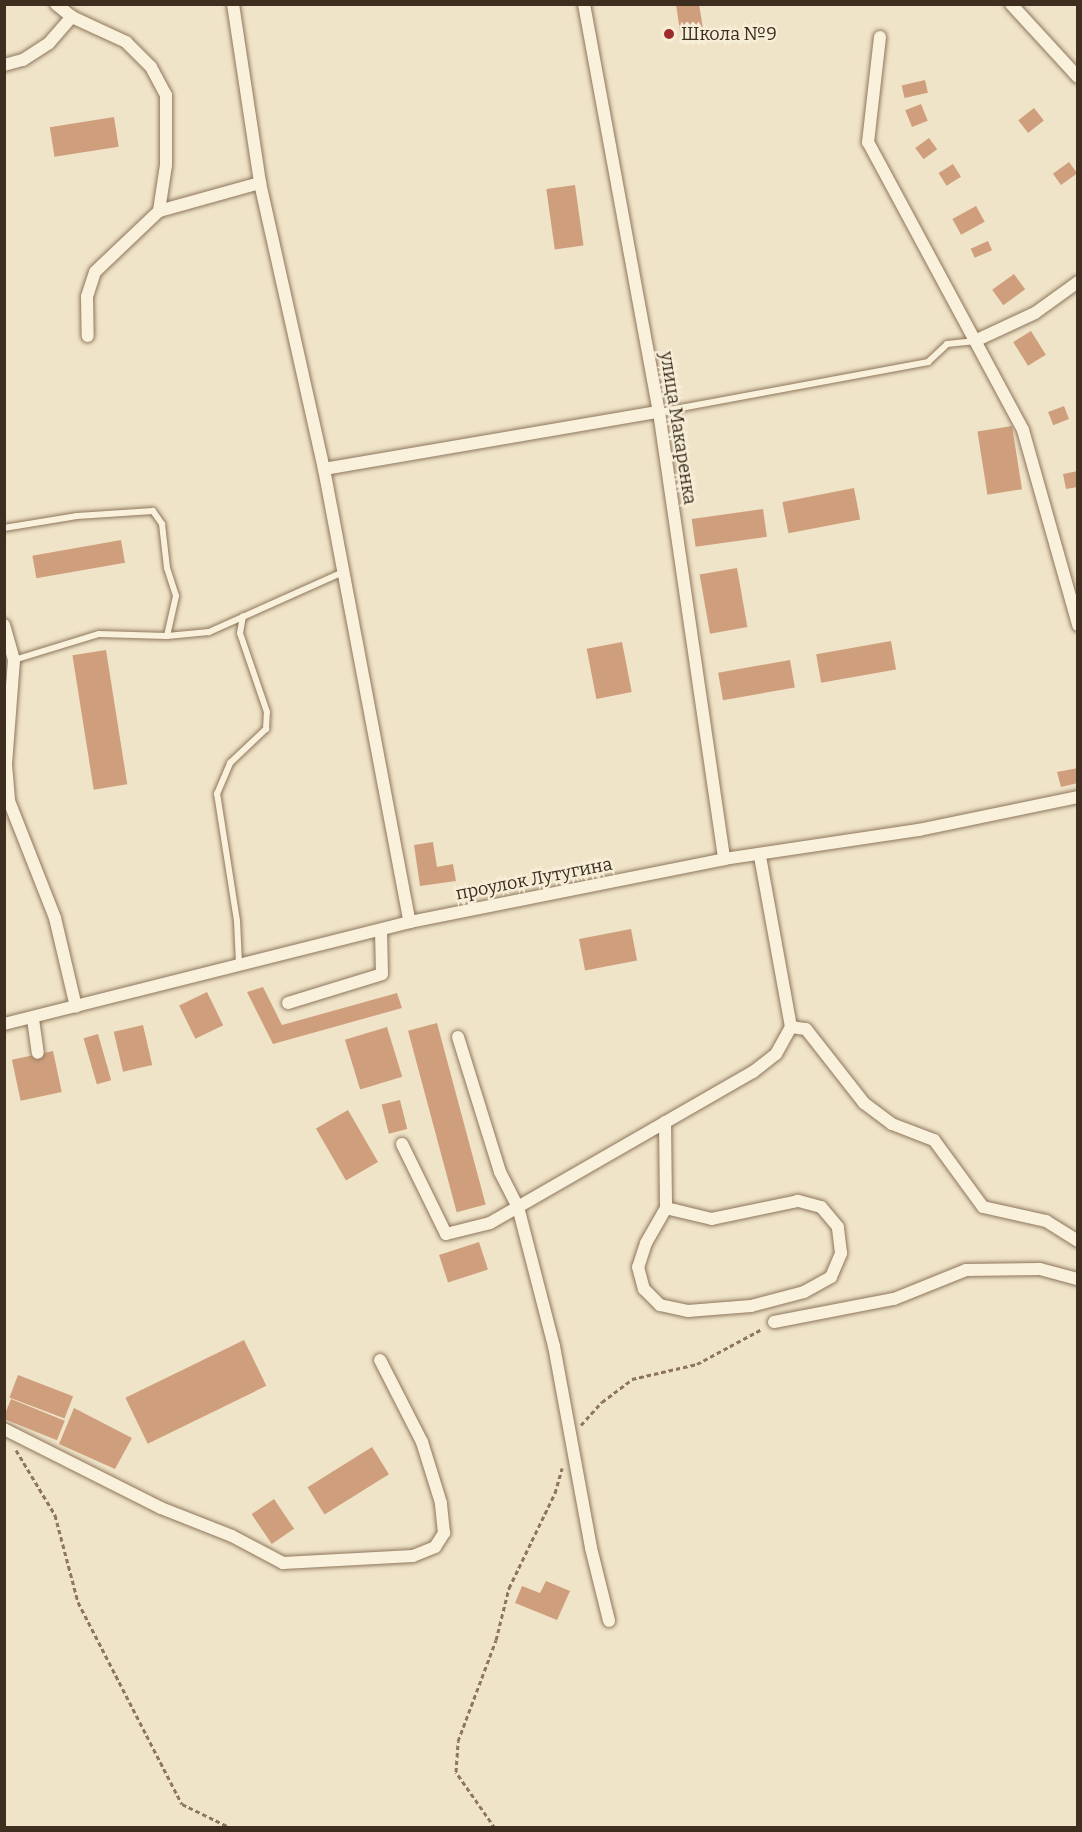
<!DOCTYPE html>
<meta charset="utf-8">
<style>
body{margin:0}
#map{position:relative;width:1082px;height:1832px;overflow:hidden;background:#f0e4c8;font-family:Bitter,serif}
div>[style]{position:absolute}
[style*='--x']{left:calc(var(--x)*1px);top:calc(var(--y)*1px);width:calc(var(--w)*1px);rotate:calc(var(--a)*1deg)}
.building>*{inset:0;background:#cf9f7d;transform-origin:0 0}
.path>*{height:3px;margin-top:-1.5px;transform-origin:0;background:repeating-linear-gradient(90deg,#8d765c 0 4.5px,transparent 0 7.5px)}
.roads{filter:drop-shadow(0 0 2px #8d765c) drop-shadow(0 0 2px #8d765c)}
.lane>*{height:6px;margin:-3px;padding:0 3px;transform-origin:3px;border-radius:3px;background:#faf1dc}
.street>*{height:12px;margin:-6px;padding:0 6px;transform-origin:6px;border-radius:6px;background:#faf1dc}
.dots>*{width:16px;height:16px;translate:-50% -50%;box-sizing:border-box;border:3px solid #f7eed8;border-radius:50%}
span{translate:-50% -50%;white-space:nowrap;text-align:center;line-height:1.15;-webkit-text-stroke:4.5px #f7eed8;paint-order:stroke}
.poi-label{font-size:18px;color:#3d2e20}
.left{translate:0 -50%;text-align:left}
.street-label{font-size:18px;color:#3d2e20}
.frame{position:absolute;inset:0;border:6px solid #3d2e20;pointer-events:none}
</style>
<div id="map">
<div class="building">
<div style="clip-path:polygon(676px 4px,699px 4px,703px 29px,680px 32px)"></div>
<div style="left:925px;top:80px;width:13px;height:24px;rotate:77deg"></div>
<div style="left:921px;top:104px;width:18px;height:17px;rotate:68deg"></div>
<div style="left:1034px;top:108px;width:16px;height:20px;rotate:52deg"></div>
<div style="left:114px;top:117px;width:30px;height:65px;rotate:81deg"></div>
<div style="left:929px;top:138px;width:14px;height:17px;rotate:54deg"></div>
<div style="left:1069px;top:162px;width:14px;height:20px;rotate:54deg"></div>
<div style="left:953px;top:164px;width:15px;height:17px;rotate:58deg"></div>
<div style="left:575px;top:185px;width:61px;height:29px;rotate:82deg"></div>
<div style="left:976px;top:206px;width:18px;height:27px;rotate:61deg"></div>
<div style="left:988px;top:241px;width:10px;height:19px;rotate:66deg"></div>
<div style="left:1014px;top:274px;width:19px;height:27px;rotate:54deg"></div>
<div style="left:1031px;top:331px;width:28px;height:21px;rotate:58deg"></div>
<div style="left:1064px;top:406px;width:14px;height:17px;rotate:69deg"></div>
<div style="left:1012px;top:426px;width:64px;height:35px;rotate:81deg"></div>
<div style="clip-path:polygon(1078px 471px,1078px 487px,1066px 489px,1063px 474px)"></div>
<div style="left:854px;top:488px;width:32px;height:73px;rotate:79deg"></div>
<div style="left:763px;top:509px;width:28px;height:72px;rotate:82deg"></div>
<div style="left:121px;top:540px;width:23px;height:90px;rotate:80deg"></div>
<div style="left:737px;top:568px;width:60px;height:38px;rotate:80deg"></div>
<div style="left:891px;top:641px;width:29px;height:76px;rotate:80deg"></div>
<div style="left:622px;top:642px;width:51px;height:36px;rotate:79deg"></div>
<div style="left:106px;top:650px;width:136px;height:34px;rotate:81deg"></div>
<div style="left:790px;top:660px;width:28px;height:73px;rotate:80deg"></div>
<div style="clip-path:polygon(1078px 768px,1078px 783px,1061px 787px,1057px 772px)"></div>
<div style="clip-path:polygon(433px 842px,437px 867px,453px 864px,456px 881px,420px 886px,414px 845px)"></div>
<div style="left:631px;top:929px;width:32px;height:53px;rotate:79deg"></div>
<div style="clip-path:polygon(263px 987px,282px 1025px,397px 993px,402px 1008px,273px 1044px,247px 992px)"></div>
<div style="left:207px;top:992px;width:37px;height:31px;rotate:64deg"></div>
<div style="left:437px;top:1023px;width:188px;height:30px;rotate:75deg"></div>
<div style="left:143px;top:1025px;width:41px;height:30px;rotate:77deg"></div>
<div style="left:387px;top:1027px;width:52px;height:44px;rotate:73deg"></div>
<div style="left:98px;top:1034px;width:48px;height:15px;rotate:74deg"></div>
<div style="left:53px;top:1051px;width:42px;height:42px;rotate:78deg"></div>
<div style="left:400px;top:1100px;width:30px;height:19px;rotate:76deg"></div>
<div style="left:348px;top:1110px;width:60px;height:37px;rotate:60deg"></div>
<div style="left:479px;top:1242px;width:29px;height:42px;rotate:72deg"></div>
<div style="left:244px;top:1340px;width:51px;height:132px;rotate:64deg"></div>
<div style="left:18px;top:1375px;width:59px;height:24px;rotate:21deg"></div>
<div style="left:11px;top:1399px;width:58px;height:21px;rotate:22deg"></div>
<div style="clip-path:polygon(74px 1408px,132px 1438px,115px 1469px,59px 1444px)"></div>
<div style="left:372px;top:1447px;width:32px;height:76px;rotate:58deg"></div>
<div style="left:274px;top:1499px;width:36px;height:27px;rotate:56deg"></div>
<div style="clip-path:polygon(546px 1581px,570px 1591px,557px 1620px,515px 1603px,522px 1586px,540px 1593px)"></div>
</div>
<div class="path">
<div style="--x:581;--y:1425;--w:31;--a:-48"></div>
<div style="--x:602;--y:1402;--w:38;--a:-37"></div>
<div style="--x:632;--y:1379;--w:67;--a:-13"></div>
<div style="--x:697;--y:1364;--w:74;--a:-28.3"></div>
<div style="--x:16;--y:1450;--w:76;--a:59"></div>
<div style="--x:55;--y:1515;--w:90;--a:75.2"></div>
<div style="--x:78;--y:1602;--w:227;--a:62.8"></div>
<div style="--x:182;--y:1804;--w:55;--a:26.1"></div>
<div style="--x:495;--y:1828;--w:68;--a:-124.9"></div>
<div style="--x:456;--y:1772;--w:31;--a:-86"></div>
<div style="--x:458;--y:1741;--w:108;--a:-69.4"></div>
<div style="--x:496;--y:1640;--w:54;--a:-76"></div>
<div style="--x:509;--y:1588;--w:106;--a:-64.2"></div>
<div style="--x:555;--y:1493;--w:26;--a:-74"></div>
</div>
<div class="roads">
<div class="lane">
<div style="--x:659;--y:412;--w:274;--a:-10.5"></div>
<div style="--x:928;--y:362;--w:26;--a:-43"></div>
<div style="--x:947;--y:344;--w:29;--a:-6"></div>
<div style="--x:4;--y:528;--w:74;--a:-9.3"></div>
<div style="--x:77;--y:516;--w:76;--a:-3.8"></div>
<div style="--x:153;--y:511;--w:16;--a:55"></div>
<div style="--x:162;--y:524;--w:44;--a:83.5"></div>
<div style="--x:167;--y:568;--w:29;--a:72"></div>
<div style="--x:176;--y:596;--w:41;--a:102.7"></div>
<div style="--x:14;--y:660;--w:89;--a:-17"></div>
<div style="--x:99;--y:634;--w:68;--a:1.7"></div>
<div style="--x:167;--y:636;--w:42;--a:-5.4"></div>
<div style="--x:209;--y:632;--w:147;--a:-24.1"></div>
<div style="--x:239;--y:963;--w:42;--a:-92.7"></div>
<div style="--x:237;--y:921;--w:129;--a:-98.9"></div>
<div style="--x:217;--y:794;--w:34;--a:-67"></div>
<div style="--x:230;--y:763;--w:50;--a:-43.4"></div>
<div style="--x:266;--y:729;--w:17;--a:-87"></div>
<div style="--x:267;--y:712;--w:83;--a:-108.9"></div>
<div style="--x:240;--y:633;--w:17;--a:-80"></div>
</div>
<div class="street">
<div style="--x:56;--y:4;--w:21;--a:39"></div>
<div style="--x:72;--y:17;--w:60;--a:24.8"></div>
<div style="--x:126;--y:42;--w:35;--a:45"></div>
<div style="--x:151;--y:67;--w:32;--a:62"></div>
<div style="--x:166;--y:95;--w:70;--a:90"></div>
<div style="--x:166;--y:165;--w:47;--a:98.7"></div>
<div style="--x:159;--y:211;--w:88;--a:136.4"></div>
<div style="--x:95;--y:272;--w:26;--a:108"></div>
<div style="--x:87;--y:297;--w:39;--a:89"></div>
<div style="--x:233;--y:4;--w:181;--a:81.4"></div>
<div style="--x:260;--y:183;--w:293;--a:77.4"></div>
<div style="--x:324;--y:469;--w:461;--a:79.3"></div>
<div style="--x:584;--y:4;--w:415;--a:79.6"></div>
<div style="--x:659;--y:412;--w:452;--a:81.7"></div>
<div style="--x:1011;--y:4;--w:99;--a:47.5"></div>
<div style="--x:880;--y:37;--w:106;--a:96.5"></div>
<div style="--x:868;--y:142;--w:327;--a:61.7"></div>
<div style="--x:1023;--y:430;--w:203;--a:74.2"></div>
<div style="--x:4;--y:65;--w:20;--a:-15"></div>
<div style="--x:23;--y:60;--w:31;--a:-33"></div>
<div style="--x:49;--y:43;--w:35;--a:-49"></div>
<div style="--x:159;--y:211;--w:105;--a:-15.5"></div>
<div style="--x:977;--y:340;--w:64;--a:-25"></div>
<div style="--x:1035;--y:313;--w:53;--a:-35.8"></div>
<div style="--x:324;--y:469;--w:340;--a:-9.7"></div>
<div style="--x:4;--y:625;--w:36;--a:74"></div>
<div style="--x:14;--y:660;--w:105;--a:94.4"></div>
<div style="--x:6;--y:765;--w:36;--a:85"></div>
<div style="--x:9;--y:801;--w:126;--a:68.5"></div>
<div style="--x:55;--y:918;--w:91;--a:76.7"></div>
<div style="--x:288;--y:1003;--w:98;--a:-17.1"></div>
<div style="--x:382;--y:974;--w:44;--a:-91.3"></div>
<div style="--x:33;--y:1019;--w:34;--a:82"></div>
<div style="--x:4;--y:1024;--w:419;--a:-14.1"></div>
<div style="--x:410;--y:922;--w:320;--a:-11.3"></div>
<div style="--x:724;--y:859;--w:197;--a:-8.5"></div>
<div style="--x:919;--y:830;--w:162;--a:-11.7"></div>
<div style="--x:791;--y:1027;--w:15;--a:8"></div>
<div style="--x:806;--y:1029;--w:94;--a:51.9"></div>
<div style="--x:864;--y:1103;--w:35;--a:37"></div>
<div style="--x:892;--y:1124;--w:45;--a:20.9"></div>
<div style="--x:934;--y:1140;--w:83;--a:53.8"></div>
<div style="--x:983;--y:1207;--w:65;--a:12.5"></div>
<div style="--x:1046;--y:1221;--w:38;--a:32"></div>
<div style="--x:458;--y:1037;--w:141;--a:72.7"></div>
<div style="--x:500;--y:1172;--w:39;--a:63"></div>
<div style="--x:518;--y:1207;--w:144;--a:75.5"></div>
<div style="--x:554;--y:1346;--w:205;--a:79.6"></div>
<div style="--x:591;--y:1548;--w:75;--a:76.1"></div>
<div style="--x:665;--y:1122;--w:86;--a:89.3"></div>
<div style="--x:666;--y:1208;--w:40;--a:119.7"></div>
<div style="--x:646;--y:1243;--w:25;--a:108"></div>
<div style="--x:638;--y:1267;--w:23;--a:75"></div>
<div style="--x:644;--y:1289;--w:23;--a:45"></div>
<div style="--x:660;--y:1305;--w:29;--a:12"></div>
<div style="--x:688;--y:1311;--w:63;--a:-4.5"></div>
<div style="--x:751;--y:1306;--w:55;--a:-14.8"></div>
<div style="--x:804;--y:1292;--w:31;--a:-29"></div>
<div style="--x:831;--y:1277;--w:26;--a:-67"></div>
<div style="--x:841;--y:1253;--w:26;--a:-97"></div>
<div style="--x:838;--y:1227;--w:26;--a:-130"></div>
<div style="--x:821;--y:1207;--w:24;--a:-165"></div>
<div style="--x:798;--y:1201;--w:88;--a:168.2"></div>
<div style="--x:712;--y:1219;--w:47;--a:-166.6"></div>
<div style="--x:402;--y:1144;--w:100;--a:63.9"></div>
<div style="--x:446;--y:1234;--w:45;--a:-14"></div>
<div style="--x:490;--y:1223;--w:303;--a:-29.9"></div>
<div style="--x:753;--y:1072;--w:29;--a:-38"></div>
<div style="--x:776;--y:1054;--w:31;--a:-61"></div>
<div style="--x:791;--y:1027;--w:174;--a:-100.3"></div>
<div style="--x:774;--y:1322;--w:122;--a:-10.9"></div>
<div style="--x:894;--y:1299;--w:78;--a:-21.9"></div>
<div style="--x:966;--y:1270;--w:74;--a:-0.8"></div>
<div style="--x:1040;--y:1269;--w:39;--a:15"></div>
<div style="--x:4;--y:1429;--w:176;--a:26.7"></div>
<div style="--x:161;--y:1508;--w:76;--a:21.5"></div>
<div style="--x:232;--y:1536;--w:58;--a:27.9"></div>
<div style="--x:283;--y:1563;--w:130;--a:-3.1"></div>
<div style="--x:413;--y:1556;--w:24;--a:-22"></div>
<div style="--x:435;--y:1547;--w:17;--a:-57"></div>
<div style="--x:444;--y:1533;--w:30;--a:-96"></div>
<div style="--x:441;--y:1503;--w:64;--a:-107.3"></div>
<div style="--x:422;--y:1442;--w:92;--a:-117.1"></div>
</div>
</div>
<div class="dots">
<div style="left:669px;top:34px;background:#9e2a2b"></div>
</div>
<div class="poi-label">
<span class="left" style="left:681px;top:34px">Школа №9</span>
</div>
<div class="street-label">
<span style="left:678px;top:428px;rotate:81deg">улица Макаренка</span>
<span style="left:534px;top:879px;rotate:-11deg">проулок Лутугина</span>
</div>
<div class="frame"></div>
</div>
